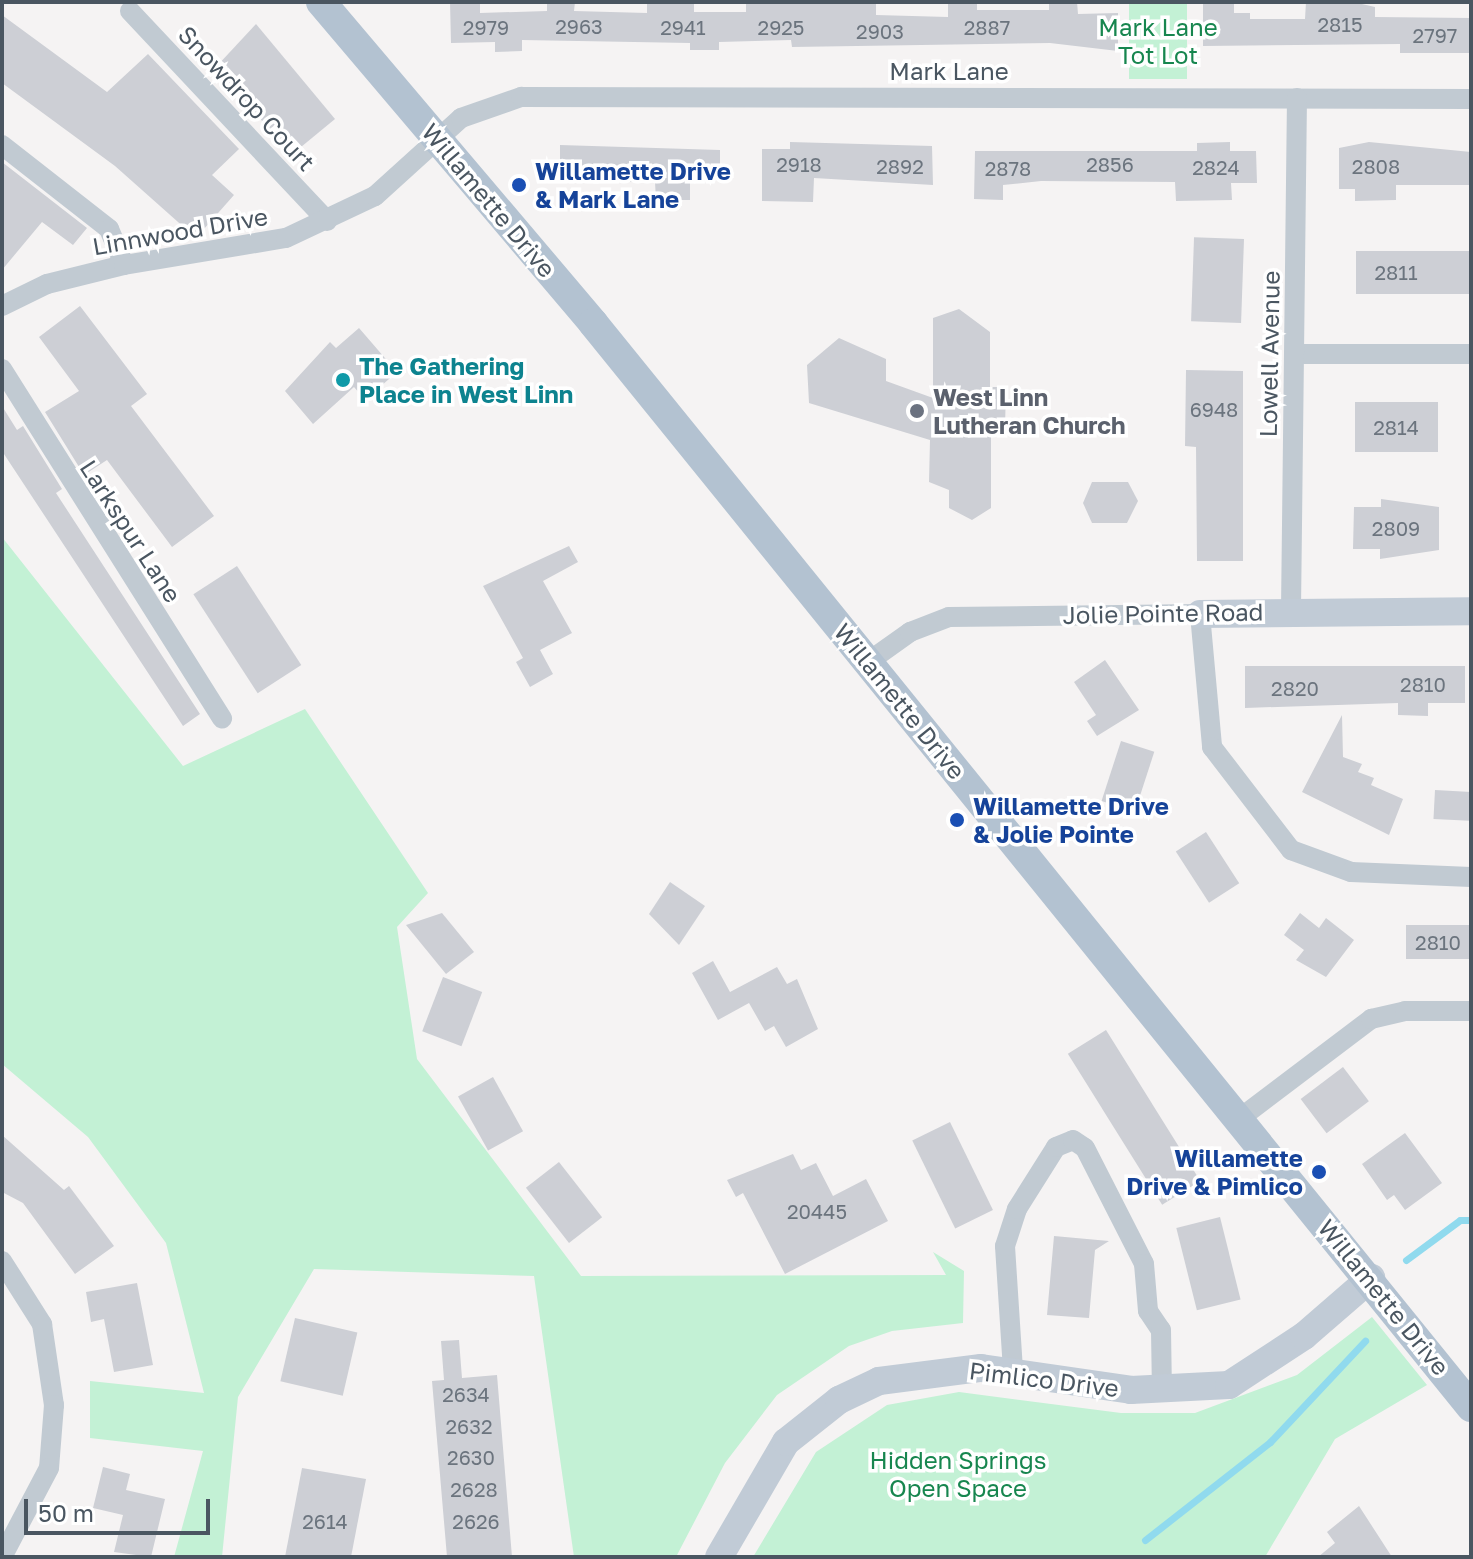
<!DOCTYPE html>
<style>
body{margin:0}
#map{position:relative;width:1473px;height:1559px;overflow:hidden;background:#f5f3f3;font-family:"Golos Text",sans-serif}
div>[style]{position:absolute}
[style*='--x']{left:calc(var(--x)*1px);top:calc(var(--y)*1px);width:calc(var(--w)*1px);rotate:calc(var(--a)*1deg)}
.green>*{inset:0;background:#c3f1d5;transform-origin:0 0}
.stream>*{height:7px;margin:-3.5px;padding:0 3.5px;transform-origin:3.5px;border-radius:3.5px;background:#90daee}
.building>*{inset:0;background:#cdcfd5;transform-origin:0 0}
.street>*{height:20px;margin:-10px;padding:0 10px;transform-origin:10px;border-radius:10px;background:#c1cad2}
.secondary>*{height:28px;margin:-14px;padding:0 14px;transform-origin:14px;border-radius:14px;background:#c1cbd6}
.primary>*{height:30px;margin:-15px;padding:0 15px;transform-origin:15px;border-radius:15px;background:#b3c2d1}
.dots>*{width:22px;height:22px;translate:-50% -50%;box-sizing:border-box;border:4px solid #fff;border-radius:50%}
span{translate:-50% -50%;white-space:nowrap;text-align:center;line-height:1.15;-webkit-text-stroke:7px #fff;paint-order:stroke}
.number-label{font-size:20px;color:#6b747e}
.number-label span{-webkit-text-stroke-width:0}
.park-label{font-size:24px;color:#17864f}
.street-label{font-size:24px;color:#4a5661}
.transit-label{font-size:24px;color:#164399;font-weight:700}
.left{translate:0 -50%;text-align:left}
.right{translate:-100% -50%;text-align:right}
.culture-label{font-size:24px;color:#0d838f;font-weight:700}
.worship-label{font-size:24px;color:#5b616d;font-weight:700}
.frame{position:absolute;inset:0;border:4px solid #4a5661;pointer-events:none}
.scale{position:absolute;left:24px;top:1499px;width:186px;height:36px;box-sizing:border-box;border:4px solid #4a5661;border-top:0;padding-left:10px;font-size:24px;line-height:28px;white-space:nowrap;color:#4a5661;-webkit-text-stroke:6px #fff;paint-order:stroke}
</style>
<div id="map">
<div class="green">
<div style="left:1129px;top:2px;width:58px;height:77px"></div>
<div style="clip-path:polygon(2px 537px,183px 766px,305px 709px,428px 893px,397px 927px,417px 1059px,581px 1276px,946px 1275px,933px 1252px,964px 1271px,963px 1323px,892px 1331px,849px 1346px,777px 1395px,725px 1463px,676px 1557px,574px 1557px,534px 1276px,314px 1269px,238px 1397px,222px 1557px,174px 1557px,203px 1451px,90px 1438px,90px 1381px,204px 1393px,166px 1243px,88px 1137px,2px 1064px)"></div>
<div style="clip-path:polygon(1372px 1317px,1427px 1385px,1335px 1439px,1265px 1557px,753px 1557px,816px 1452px,887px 1405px,959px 1392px,1121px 1413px,1195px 1413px,1297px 1375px)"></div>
</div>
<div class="stream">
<div style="--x:1406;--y:1260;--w:67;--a:-36.5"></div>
<div style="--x:1460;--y:1220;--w:11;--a:0"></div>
<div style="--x:1145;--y:1540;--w:159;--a:-38.1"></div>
<div style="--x:1270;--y:1442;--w:139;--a:-46.8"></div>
</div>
<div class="building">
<div style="clip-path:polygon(450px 2px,480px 2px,480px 13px,547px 11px,547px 2px,575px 2px,574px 11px,647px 13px,647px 2px,694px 2px,694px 12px,746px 12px,746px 2px,876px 2px,876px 15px,948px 17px,948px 2px,977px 2px,977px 10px,1049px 10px,1049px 2px,1077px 2px,1078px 14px,1118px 13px,1118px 51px,1050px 43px,792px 47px,791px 40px,719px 42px,719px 50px,690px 50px,690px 43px,522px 40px,522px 51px,495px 52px,495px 42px,451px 43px)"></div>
<div style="clip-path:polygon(1203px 2px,1234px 2px,1234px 13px,1250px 13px,1250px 19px,1305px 19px,1306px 2px,1353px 2px,1375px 7px,1375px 17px,1471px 18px,1471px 53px,1400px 53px,1400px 44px,1203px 46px)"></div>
<div style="clip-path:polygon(2px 15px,107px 92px,148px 54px,239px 149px,212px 175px,234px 195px,196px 238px,115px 166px,2px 83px)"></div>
<div style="clip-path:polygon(256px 24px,335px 119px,301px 147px,275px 136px,216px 67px)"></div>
<div style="clip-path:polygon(790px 142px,932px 146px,933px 185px,814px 178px,813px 202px,762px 201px,762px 149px,790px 149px)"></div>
<div style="clip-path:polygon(1230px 142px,1230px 151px,1256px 151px,1257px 183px,1231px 183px,1232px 200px,1176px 201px,1175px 182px,1041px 181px,1003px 185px,1003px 200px,974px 199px,975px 151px,1197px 151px,1197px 143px)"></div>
<div style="clip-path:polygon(1369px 142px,1471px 152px,1471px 185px,1396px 185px,1396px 200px,1355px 201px,1355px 189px,1339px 189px,1339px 148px)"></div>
<div style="clip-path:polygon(560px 145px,720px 150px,720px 180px,690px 180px,690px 200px,656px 200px,655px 182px,560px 181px)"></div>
<div style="clip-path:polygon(2px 162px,87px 228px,73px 245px,42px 222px,2px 270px)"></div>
<div style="left:1244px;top:239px;width:84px;height:50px;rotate:92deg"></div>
<div style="left:1356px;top:251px;width:115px;height:43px"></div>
<div style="clip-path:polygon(80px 306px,147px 394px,131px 406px,214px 516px,172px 547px,107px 460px,84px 475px,45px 412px,79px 391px,39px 337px)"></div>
<div style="clip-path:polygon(959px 309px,990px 332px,990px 387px,1006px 387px,1005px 428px,991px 428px,991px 508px,972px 520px,949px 508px,949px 490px,929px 482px,930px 440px,809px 403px,807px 365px,839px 338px,886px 359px,886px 381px,933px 398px,933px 318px)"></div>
<div style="clip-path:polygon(359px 328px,397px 372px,365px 400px,354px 387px,313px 424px,285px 391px,330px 342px,336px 348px)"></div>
<div style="clip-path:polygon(1186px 370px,1243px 371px,1243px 561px,1197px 561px,1196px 447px,1185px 446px)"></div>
<div style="left:1355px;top:402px;width:83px;height:50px"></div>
<div style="clip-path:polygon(2px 406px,17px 430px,23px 426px,62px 489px,56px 493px,200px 714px,183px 726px,2px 451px)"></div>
<div style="clip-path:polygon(1092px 482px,1128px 482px,1138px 501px,1127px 523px,1092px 523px,1083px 503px)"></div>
<div style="clip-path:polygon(1381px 499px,1439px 507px,1439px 550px,1380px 559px,1380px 549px,1353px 549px,1354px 507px,1381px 507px)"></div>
<div style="clip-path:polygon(569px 546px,578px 562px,543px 581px,572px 633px,540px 650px,553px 674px,530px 687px,516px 662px,523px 658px,483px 586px)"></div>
<div style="left:237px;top:566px;width:118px;height:52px;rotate:57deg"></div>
<div style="clip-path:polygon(1105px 660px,1139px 710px,1097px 736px,1087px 721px,1096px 715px,1074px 682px)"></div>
<div style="clip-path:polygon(1245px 666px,1465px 666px,1465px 703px,1428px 703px,1428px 716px,1398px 715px,1398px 703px,1245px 708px)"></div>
<div style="clip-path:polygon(1342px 715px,1343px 757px,1362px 764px,1358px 772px,1374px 778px,1371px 785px,1403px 799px,1389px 835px,1302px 792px)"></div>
<div style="left:1121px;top:741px;width:35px;height:63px;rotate:18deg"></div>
<div style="left:1435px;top:790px;width:36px;height:29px;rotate:3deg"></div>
<div style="left:1206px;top:832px;width:61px;height:36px;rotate:57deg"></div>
<div style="clip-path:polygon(670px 882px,705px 906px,679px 945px,649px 914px)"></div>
<div style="clip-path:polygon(442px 913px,474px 952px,446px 974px,406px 925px)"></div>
<div style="clip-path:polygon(1300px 913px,1319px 928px,1326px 918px,1354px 940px,1326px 977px,1296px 960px,1304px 950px,1284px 935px)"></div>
<div style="left:1406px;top:925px;width:64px;height:34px"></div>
<div style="clip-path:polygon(713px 961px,730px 992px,777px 967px,787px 984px,797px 979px,818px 1029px,786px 1047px,774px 1026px,765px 1031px,749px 1003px,718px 1020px,692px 973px)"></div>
<div style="left:443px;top:977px;width:42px;height:58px;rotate:21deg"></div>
<div style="left:1106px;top:1030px;width:178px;height:45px;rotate:58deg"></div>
<div style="left:1343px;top:1067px;width:43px;height:53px;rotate:53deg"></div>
<div style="left:493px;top:1077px;width:62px;height:40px;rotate:61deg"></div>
<div style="left:950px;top:1122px;width:98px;height:42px;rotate:64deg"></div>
<div style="clip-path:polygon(1405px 1133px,1442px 1183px,1405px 1210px,1394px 1195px,1387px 1200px,1362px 1164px)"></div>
<div style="clip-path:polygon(2px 1135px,64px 1190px,69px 1186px,114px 1246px,75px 1274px,23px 1203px,2px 1192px)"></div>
<div style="clip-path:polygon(793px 1154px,801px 1170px,816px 1163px,833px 1196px,866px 1179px,888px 1221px,785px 1274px,743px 1193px,736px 1197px,727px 1180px)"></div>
<div style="left:559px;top:1162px;width:70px;height:42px;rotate:52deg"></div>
<div style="left:1220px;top:1217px;width:85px;height:45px;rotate:76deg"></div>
<div style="clip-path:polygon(1054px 1236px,1109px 1241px,1095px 1250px,1089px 1318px,1047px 1315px)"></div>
<div style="clip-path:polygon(137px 1283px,153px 1365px,114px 1372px,104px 1319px,91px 1322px,86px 1292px)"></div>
<div style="left:295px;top:1318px;width:64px;height:65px;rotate:13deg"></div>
<div style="clip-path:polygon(459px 1340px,462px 1378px,497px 1375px,512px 1557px,447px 1557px,432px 1381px,444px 1380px,441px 1341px)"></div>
<div style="clip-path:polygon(103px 1467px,130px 1474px,126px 1490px,165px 1499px,151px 1557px,114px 1552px,123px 1515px,93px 1508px)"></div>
<div style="clip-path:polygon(302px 1468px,366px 1479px,351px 1557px,285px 1557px)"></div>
<div style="clip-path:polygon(1359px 1506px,1392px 1557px,1318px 1557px,1335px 1543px,1327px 1532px)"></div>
</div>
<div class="street">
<div style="--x:130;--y:11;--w:288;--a:46.8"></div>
<div style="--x:2;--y:145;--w:136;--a:38.1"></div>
<div style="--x:109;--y:229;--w:39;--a:67"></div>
<div style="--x:2;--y:306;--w:50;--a:-26.1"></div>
<div style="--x:47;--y:284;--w:79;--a:-13.9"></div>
<div style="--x:124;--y:265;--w:164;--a:-9.5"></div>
<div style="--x:286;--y:238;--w:98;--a:-25.3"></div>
<div style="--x:375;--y:196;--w:116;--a:-42.2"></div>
<div style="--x:461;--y:118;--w:64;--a:-19.3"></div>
<div style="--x:521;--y:97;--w:950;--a:0.12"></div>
<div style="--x:1296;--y:354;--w:175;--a:0"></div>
<div style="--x:2;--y:369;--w:413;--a:57.8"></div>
<div style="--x:1291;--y:610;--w:512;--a:-89.33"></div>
<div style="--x:868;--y:662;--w:52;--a:-35.5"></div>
<div style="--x:910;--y:632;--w:42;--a:-21"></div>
<div style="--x:949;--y:617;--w:251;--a:-0.7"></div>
<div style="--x:1200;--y:614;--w:134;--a:84.8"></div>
<div style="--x:1212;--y:747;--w:130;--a:52.5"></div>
<div style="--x:1291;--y:850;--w:64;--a:20.1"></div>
<div style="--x:1351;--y:872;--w:120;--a:2.4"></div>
<div style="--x:1239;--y:1119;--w:166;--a:-37.1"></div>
<div style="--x:1371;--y:1019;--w:35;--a:-13"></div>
<div style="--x:1405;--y:1011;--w:66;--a:0"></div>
<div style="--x:2;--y:1261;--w:75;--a:57.6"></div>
<div style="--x:42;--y:1324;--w:82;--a:81.6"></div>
<div style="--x:54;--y:1405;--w:63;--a:94.5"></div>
<div style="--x:49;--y:1468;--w:101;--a:117.8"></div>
<div style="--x:1013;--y:1370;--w:124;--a:-93.7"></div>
<div style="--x:1005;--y:1246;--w:39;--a:-72"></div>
<div style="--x:1017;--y:1209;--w:73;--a:-57.8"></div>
<div style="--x:1056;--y:1147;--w:18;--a:-22"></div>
<div style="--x:1073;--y:1140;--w:14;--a:34"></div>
<div style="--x:1085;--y:1148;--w:130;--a:63"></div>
<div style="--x:1144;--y:1264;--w:47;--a:85.1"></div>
<div style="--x:1148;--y:1311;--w:23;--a:56"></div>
<div style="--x:1161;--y:1330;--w:62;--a:89.1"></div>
</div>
<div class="secondary">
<div style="--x:1200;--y:614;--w:271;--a:-0.6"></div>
<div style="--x:719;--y:1557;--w:133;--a:-59.8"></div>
<div style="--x:786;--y:1442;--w:68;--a:-38.4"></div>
<div style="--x:839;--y:1400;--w:44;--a:-25.4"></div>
<div style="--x:879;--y:1381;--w:103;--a:-7.3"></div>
<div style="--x:981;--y:1368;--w:152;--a:8.3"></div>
<div style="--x:1131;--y:1390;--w:98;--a:-2.9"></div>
<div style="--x:1229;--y:1385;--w:90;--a:-33.2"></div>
<div style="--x:1304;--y:1336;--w:89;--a:-40.9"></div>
</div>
<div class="primary">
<div style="--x:321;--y:2;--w:421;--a:49.7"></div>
<div style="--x:593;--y:323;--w:1395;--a:50.99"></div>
</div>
<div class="dots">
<div style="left:519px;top:185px;background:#1a4fb4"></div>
<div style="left:343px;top:380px;background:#0f9aa8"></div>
<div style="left:917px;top:411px;background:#6b7280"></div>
<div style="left:957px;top:820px;background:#1a4fb4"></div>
<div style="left:1319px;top:1172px;background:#1a4fb4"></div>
</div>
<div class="number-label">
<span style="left:1340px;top:24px">2815</span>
<span style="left:579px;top:26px">2963</span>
<span style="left:486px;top:27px">2979</span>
<span style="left:683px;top:27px">2941</span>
<span style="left:781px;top:27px">2925</span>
<span style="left:987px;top:27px">2887</span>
<span style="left:880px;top:31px">2903</span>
<span style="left:1435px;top:35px">2797</span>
<span style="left:799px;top:164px">2918</span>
<span style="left:1110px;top:164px">2856</span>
<span style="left:900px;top:166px">2892</span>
<span style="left:1376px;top:166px">2808</span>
<span style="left:1216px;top:167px">2824</span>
<span style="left:1008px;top:168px">2878</span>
<span style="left:1396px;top:272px">2811</span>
<span style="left:1214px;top:409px">6948</span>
<span style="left:1396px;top:427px">2814</span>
<span style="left:1396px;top:528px">2809</span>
<span style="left:1423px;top:684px">2810</span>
<span style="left:1295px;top:688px">2820</span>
<span style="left:1438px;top:942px">2810</span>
<span style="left:817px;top:1211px">20445</span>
<span style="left:466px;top:1394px">2634</span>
<span style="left:469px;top:1426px">2632</span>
<span style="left:471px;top:1457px">2630</span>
<span style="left:474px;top:1489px">2628</span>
<span style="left:325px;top:1521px">2614</span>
<span style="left:476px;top:1521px">2626</span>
</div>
<div class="park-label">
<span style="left:1158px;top:41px">Mark Lane<br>Tot Lot</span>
<span style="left:958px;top:1474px">Hidden Springs<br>Open Space</span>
</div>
<div class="street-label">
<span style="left:949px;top:71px">Mark Lane</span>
<span style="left:247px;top:98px;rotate:47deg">Snowdrop Court</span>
<span style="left:489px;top:200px;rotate:50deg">Willamette Drive</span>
<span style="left:180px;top:231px;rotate:-10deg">Linnwood Drive</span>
<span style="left:1269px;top:354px;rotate:-89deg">Lowell Avenue</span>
<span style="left:131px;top:531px;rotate:57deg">Larkspur Lane</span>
<span style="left:1163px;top:613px;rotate:-1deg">Jolie Pointe Road</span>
<span style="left:900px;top:701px;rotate:51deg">Willamette Drive</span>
<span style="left:1384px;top:1297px;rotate:51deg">Willamette Drive</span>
<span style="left:1044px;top:1379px;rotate:7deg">Pimlico Drive</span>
</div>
<div class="transit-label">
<span class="left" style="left:535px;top:185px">Willamette Drive<br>&amp; Mark Lane</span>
<span class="left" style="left:973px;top:820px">Willamette Drive<br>&amp; Jolie Pointe</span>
<span class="right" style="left:1303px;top:1172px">Willamette<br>Drive &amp; Pimlico</span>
</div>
<div class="culture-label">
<span class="left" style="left:359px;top:380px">The Gathering<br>Place in West Linn</span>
</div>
<div class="worship-label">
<span class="left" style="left:933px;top:411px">West Linn<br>Lutheran Church</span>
</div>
<div class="frame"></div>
<div class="scale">50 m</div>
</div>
